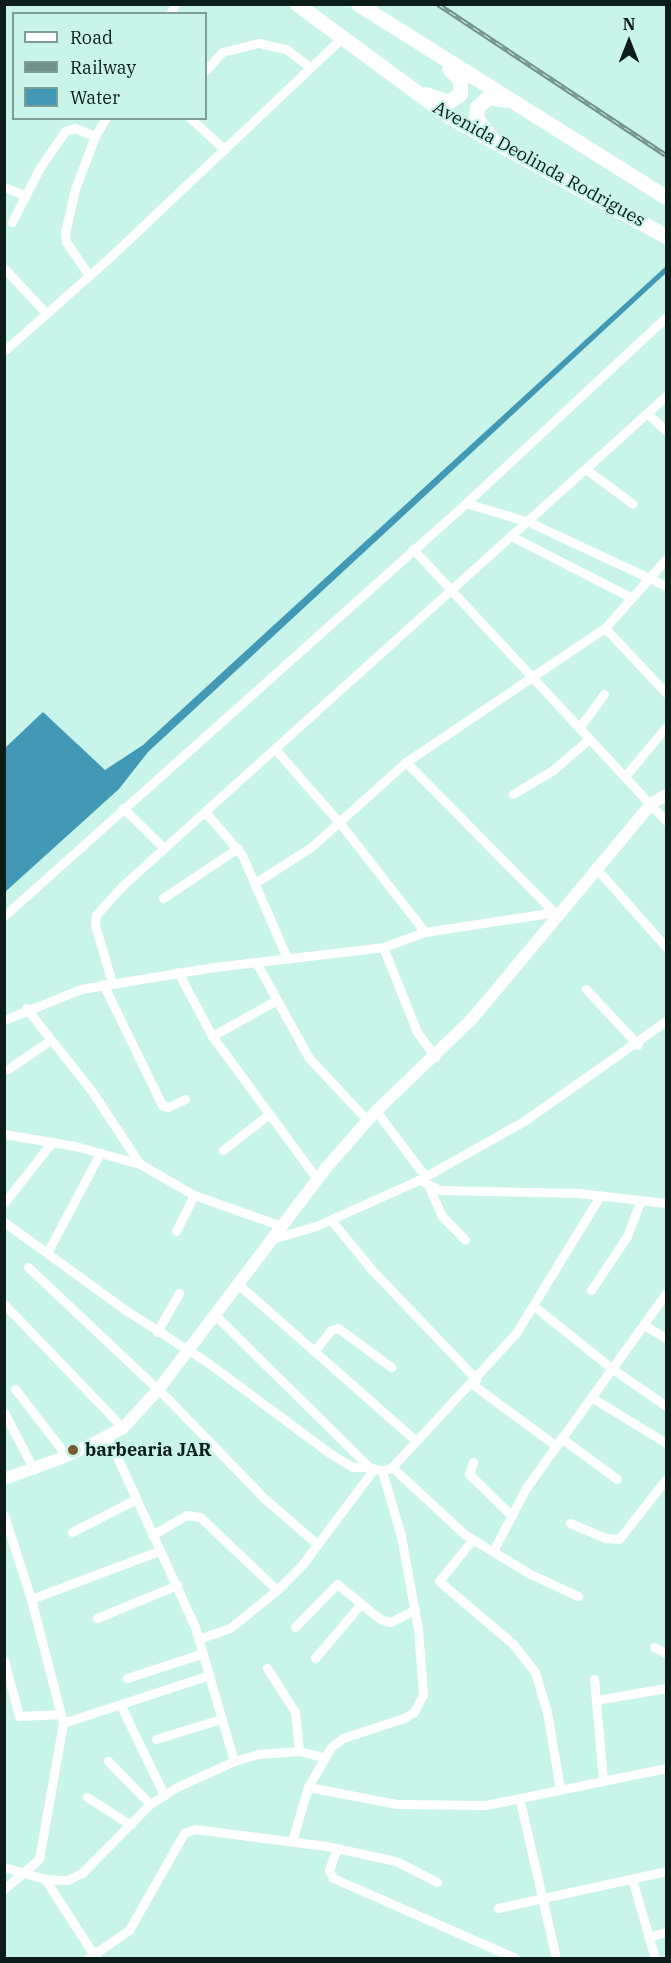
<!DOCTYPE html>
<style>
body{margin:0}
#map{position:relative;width:671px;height:1963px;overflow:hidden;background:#c8f4ea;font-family:"IBM Plex Serif",serif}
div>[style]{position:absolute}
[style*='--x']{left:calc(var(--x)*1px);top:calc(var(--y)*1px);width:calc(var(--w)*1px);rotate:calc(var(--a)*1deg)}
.water>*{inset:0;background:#4199b5}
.minor>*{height:9px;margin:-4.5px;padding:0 4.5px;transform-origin:4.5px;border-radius:4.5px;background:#fff}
.tertiary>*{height:12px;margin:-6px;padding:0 6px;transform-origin:6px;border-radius:6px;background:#fff}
.trunk>*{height:15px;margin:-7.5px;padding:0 7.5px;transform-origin:7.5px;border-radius:7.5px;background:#fff}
.rail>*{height:4.5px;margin-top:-2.25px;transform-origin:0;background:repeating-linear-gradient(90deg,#c8f4ea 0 7px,#719089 0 14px);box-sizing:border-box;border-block:2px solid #719089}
.dots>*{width:16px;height:16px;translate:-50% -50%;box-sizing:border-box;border:3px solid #c8f4ea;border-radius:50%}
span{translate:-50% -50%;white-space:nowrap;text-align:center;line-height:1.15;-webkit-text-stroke:4.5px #c8f4ea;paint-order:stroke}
.street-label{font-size:18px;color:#0c1d19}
.poi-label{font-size:18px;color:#0c1d19;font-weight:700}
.left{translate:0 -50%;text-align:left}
.frame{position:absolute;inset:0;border:6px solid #0c1d19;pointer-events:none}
.legend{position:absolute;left:12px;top:12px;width:195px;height:108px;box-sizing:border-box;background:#c8f4ea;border:2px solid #7d9e96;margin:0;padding:8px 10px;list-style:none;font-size:18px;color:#0c1d19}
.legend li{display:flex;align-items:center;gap:12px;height:30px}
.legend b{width:30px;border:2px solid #7d9e96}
.north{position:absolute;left:599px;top:12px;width:60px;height:60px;-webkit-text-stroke:4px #c8f4ea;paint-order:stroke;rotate:0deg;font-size:16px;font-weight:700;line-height:24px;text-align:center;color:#0c1d19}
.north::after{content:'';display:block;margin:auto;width:21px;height:27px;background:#0c1d19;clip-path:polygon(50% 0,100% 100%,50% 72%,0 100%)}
</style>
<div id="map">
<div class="water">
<div style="clip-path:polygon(665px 267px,666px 273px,148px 752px,119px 789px,5px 892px,5px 748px,43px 712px,105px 770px,143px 745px)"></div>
</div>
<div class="minor">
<div style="--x:170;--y:14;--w:11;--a:-63"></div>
<div style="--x:206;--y:70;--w:24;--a:-48"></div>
<div style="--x:222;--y:52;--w:38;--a:-14"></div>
<div style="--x:259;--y:43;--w:28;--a:13"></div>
<div style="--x:286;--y:49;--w:31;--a:37"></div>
<div style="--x:190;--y:118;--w:47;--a:42.4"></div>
<div style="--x:4;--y:187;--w:22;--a:22"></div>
<div style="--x:12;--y:222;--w:59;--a:-63"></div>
<div style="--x:39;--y:169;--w:46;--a:-55.6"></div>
<div style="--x:65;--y:131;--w:10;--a:-17"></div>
<div style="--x:75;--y:128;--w:22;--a:22"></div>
<div style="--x:4;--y:268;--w:62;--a:47"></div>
<div style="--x:89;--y:275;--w:40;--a:-124.9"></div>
<div style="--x:66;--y:242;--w:9;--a:-96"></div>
<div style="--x:65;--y:233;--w:45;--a:-77.2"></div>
<div style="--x:75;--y:189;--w:57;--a:-69.3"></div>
<div style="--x:95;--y:136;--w:21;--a:-59"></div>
<div style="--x:4;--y:351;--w:140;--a:-41.5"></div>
<div style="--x:109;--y:258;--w:320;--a:-43.4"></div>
<div style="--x:647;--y:413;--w:26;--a:43"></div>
<div style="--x:587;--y:470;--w:57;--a:36.5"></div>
<div style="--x:466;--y:503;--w:66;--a:16.8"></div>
<div style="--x:529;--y:522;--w:151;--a:25"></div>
<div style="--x:513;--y:537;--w:134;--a:27.1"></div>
<div style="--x:413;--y:549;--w:371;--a:47.1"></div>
<div style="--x:605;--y:628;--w:89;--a:46.8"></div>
<div style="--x:579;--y:728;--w:42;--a:-53.7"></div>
<div style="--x:275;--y:749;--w:97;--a:48.8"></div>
<div style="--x:339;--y:822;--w:140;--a:52"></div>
<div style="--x:406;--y:762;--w:209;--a:45.4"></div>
<div style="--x:626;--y:775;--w:62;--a:-50.2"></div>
<div style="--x:513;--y:794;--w:47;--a:-31"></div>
<div style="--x:553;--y:770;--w:48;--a:-40.7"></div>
<div style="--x:123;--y:808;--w:56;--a:44.3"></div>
<div style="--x:206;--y:813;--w:55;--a:49.4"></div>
<div style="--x:242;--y:855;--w:112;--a:66.4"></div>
<div style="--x:596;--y:868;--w:106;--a:48.5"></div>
<div style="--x:255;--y:883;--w:65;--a:-32.5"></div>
<div style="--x:310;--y:848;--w:129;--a:-41.9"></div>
<div style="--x:406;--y:762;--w:240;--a:-34"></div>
<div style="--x:605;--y:628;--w:92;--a:-48.5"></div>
<div style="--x:163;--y:898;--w:90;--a:-33.7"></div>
<div style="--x:4;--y:916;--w:620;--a:-41.79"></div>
<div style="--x:466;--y:503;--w:273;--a:-42.9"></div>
<div style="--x:383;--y:947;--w:92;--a:68.2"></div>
<div style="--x:417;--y:1032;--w:31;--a:54"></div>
<div style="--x:256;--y:962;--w:110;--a:61.1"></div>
<div style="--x:309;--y:1058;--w:86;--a:46.9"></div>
<div style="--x:178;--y:972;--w:72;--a:62"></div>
<div style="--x:212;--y:1036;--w:177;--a:53.7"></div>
<div style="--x:112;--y:983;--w:60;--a:-106.3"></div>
<div style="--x:95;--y:925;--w:10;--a:-84"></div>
<div style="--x:96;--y:915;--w:38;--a:-48"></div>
<div style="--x:121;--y:887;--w:734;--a:-42.02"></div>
<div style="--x:103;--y:984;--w:135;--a:64"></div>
<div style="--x:162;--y:1105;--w:6;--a:18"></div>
<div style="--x:168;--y:1107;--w:19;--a:-25"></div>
<div style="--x:586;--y:989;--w:76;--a:47.1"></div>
<div style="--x:26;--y:1008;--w:105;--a:51.6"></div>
<div style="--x:91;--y:1090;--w:89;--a:56.5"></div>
<div style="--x:4;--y:1020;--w:83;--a:-21.9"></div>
<div style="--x:81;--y:989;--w:135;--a:-9.4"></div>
<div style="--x:214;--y:967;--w:170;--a:-6.7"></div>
<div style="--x:383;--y:947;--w:45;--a:-19.7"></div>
<div style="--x:425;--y:932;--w:140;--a:-8.7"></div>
<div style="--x:212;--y:1036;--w:72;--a:-29.1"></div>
<div style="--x:8;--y:1069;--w:50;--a:-34.3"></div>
<div style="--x:376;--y:1111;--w:81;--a:53"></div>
<div style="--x:4;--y:1134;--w:72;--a:9.6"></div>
<div style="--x:75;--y:1146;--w:67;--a:15.5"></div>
<div style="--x:140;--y:1164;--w:62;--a:29.9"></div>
<div style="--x:194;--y:1195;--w:93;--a:19.4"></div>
<div style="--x:223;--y:1150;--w:58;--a:-38"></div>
<div style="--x:419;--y:1180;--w:23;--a:25"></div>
<div style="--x:440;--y:1190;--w:138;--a:1.2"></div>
<div style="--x:578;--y:1193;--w:89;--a:6.5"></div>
<div style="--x:429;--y:1187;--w:32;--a:66"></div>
<div style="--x:442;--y:1216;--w:33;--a:46"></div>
<div style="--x:4;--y:1203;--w:78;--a:-51.8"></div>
<div style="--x:331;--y:1220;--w:65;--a:50.6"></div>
<div style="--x:372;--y:1270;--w:151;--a:46.3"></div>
<div style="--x:4;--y:1222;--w:148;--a:35.9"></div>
<div style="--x:124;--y:1309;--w:98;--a:32.6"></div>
<div style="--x:207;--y:1362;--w:154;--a:36.6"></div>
<div style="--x:331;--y:1454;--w:26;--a:31"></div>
<div style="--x:353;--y:1467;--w:16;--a:0"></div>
<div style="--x:176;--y:1231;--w:40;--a:-63.4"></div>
<div style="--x:272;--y:1239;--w:46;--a:-16.5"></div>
<div style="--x:316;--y:1226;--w:113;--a:-24.1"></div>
<div style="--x:419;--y:1180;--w:120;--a:-29.3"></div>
<div style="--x:524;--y:1121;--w:174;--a:-35.2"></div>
<div style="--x:48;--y:1251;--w:111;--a:-62"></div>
<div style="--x:28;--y:1267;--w:192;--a:43.3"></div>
<div style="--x:168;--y:1399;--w:139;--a:45.9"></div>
<div style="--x:265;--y:1499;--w:69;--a:40.9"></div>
<div style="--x:238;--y:1284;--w:237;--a:41.4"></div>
<div style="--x:591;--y:1290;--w:65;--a:-56.3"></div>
<div style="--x:627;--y:1236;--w:36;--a:-69"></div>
<div style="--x:4;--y:1304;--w:172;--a:46.2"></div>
<div style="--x:534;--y:1306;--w:99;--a:38.8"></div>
<div style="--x:611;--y:1368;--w:67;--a:34.6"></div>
<div style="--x:215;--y:1315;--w:216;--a:44.6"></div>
<div style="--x:369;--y:1467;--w:14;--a:17"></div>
<div style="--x:382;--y:1471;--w:11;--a:-22"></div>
<div style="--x:392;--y:1467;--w:183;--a:-47.2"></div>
<div style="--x:516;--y:1333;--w:161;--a:-58.5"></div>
<div style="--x:644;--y:1325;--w:26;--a:31"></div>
<div style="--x:157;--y:1332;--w:45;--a:-60.6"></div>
<div style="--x:314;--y:1351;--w:27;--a:-51"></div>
<div style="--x:331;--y:1330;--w:7;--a:-16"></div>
<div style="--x:338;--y:1328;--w:66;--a:36.3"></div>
<div style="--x:472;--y:1384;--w:104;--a:36.4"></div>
<div style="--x:15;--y:1389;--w:85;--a:52.2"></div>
<div style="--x:591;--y:1397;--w:88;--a:31.5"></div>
<div style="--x:4;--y:1412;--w:65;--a:62.7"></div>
<div style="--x:108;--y:1437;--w:209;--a:65.4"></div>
<div style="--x:195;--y:1627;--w:140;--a:73.8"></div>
<div style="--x:561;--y:1438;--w:69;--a:36.2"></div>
<div style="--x:473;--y:1462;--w:13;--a:108"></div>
<div style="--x:469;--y:1474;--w:60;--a:44.3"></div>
<div style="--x:392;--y:1467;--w:98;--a:42.9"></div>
<div style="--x:464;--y:1534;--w:77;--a:31.2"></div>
<div style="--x:530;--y:1574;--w:53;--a:24.6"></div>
<div style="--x:4;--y:1515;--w:88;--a:72.2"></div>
<div style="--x:31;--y:1599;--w:128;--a:75.5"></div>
<div style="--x:63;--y:1723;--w:138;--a:100"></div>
<div style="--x:39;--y:1859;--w:46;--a:139.4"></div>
<div style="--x:570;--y:1523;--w:39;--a:23"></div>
<div style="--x:606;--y:1538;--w:13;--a:4"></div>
<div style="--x:619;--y:1539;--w:76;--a:-51.9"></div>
<div style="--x:72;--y:1532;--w:70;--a:-27.3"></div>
<div style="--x:152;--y:1535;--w:39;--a:-30"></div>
<div style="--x:186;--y:1515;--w:14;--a:8"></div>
<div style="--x:200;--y:1517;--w:106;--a:43.5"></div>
<div style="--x:473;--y:1539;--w:54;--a:129"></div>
<div style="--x:439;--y:1581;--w:97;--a:40.4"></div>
<div style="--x:513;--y:1644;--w:36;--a:52"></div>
<div style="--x:535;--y:1672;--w:42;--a:73.3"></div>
<div style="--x:547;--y:1712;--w:78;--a:80.4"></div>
<div style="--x:493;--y:1551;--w:71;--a:-62.4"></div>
<div style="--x:526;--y:1488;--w:240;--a:-54.3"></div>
<div style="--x:31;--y:1599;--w:137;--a:-20.6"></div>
<div style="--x:97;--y:1618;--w:87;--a:-22.4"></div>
<div style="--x:295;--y:1627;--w:60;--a:-45.7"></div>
<div style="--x:337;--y:1584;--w:55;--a:39.1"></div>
<div style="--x:380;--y:1619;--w:10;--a:17"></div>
<div style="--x:390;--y:1622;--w:28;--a:-26"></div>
<div style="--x:198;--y:1639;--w:34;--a:-19"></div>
<div style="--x:230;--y:1628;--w:60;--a:-39"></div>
<div style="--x:277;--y:1590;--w:35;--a:-45"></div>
<div style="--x:302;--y:1565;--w:119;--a:-53.2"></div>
<div style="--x:654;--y:1647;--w:13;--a:27"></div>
<div style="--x:315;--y:1658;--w:70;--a:-49.7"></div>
<div style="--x:4;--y:1660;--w:58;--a:75"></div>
<div style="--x:19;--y:1716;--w:42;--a:-2.7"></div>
<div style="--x:267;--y:1668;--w:52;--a:57.5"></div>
<div style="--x:295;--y:1712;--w:39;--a:84"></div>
<div style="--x:127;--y:1678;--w:78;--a:-18"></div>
<div style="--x:594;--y:1679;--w:100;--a:84.9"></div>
<div style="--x:596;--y:1700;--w:71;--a:-9.7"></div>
<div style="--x:121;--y:1706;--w:99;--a:64.2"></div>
<div style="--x:63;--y:1723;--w:154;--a:-18.2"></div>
<div style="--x:156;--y:1739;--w:68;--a:-17.1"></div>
<div style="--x:108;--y:1761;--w:60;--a:45.7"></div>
<div style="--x:308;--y:1787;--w:91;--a:10.8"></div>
<div style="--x:397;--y:1804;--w:89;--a:0.6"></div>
<div style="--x:486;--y:1805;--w:184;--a:-11.6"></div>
<div style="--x:87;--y:1797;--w:52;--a:32.5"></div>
<div style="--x:520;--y:1801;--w:161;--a:77.1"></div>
<div style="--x:292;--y:1841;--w:56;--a:-73.5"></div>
<div style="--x:308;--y:1787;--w:46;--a:-60.1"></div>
<div style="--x:331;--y:1747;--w:15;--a:-37"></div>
<div style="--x:343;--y:1738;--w:64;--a:-18.2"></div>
<div style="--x:404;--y:1718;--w:12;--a:-31"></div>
<div style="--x:414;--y:1712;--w:20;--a:-63"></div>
<div style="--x:423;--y:1694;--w:65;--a:-94.4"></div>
<div style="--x:418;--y:1629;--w:95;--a:-100.4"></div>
<div style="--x:401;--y:1536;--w:68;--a:-106.3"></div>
<div style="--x:337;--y:1848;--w:23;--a:110"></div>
<div style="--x:329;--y:1870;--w:9;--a:63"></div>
<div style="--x:333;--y:1878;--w:199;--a:23.7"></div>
<div style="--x:4;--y:1867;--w:43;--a:16.3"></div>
<div style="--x:45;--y:1879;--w:22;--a:3"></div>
<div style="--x:67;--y:1880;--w:17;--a:-25"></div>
<div style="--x:82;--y:1873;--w:97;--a:-45.4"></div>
<div style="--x:150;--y:1804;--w:32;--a:-32"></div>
<div style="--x:177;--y:1787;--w:63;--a:-24.5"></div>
<div style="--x:234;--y:1761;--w:26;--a:-16"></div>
<div style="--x:259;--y:1754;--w:40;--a:-4.3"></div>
<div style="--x:299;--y:1751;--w:25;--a:14"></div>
<div style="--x:45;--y:1879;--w:94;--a:57.2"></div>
<div style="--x:632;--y:1879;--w:82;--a:73.8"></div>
<div style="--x:498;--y:1908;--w:172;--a:-12.4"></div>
<div style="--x:648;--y:1937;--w:19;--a:-16"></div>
<div style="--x:88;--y:1958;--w:50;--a:-34.3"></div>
<div style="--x:129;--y:1930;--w:112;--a:-60.4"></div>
<div style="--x:184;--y:1833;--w:12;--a:-20"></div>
<div style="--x:195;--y:1829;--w:132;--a:7.4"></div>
<div style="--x:326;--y:1846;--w:72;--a:12.1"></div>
<div style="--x:396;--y:1861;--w:46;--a:27.1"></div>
</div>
<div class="tertiary">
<div style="--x:4;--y:1479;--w:67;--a:-20.1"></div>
<div style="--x:67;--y:1456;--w:63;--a:-26.6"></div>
<div style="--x:123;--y:1428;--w:52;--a:-47.4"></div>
<div style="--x:158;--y:1390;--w:278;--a:-52.9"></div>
<div style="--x:326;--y:1168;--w:76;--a:-48.7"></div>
<div style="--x:376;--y:1111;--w:133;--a:-43.8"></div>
<div style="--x:472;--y:1019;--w:280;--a:-50.2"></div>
<div style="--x:651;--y:804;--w:17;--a:-31"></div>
</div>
<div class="trunk">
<div style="--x:297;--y:4;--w:190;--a:36.4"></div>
<div style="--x:450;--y:117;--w:247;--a:28.9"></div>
<div style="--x:358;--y:4;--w:363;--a:32.1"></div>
<div style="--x:426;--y:94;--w:23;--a:20"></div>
<div style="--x:448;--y:102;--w:14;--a:-34"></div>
<div style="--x:460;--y:94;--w:14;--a:-90"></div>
<div style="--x:460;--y:80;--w:16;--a:-133"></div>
<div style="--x:489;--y:134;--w:20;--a:-131"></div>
<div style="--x:476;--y:119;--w:12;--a:-85"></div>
<div style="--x:477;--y:107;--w:15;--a:-42"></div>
<div style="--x:488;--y:97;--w:18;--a:9"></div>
</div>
<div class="rail">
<div style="--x:438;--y:4;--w:273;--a:33.5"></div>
</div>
<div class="dots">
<div style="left:73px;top:1450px;background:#7a5b30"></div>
</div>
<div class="street-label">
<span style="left:539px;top:164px;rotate:29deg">Avenida Deolinda Rodrigues</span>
</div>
<div class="poi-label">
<span class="left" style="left:85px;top:1450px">barbearia JAR</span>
</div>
<div class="frame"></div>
<ul class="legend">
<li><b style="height:8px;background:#fff"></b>Road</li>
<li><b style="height:8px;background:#719089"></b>Railway</li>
<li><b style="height:16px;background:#4199b5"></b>Water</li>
</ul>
<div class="north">N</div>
</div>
